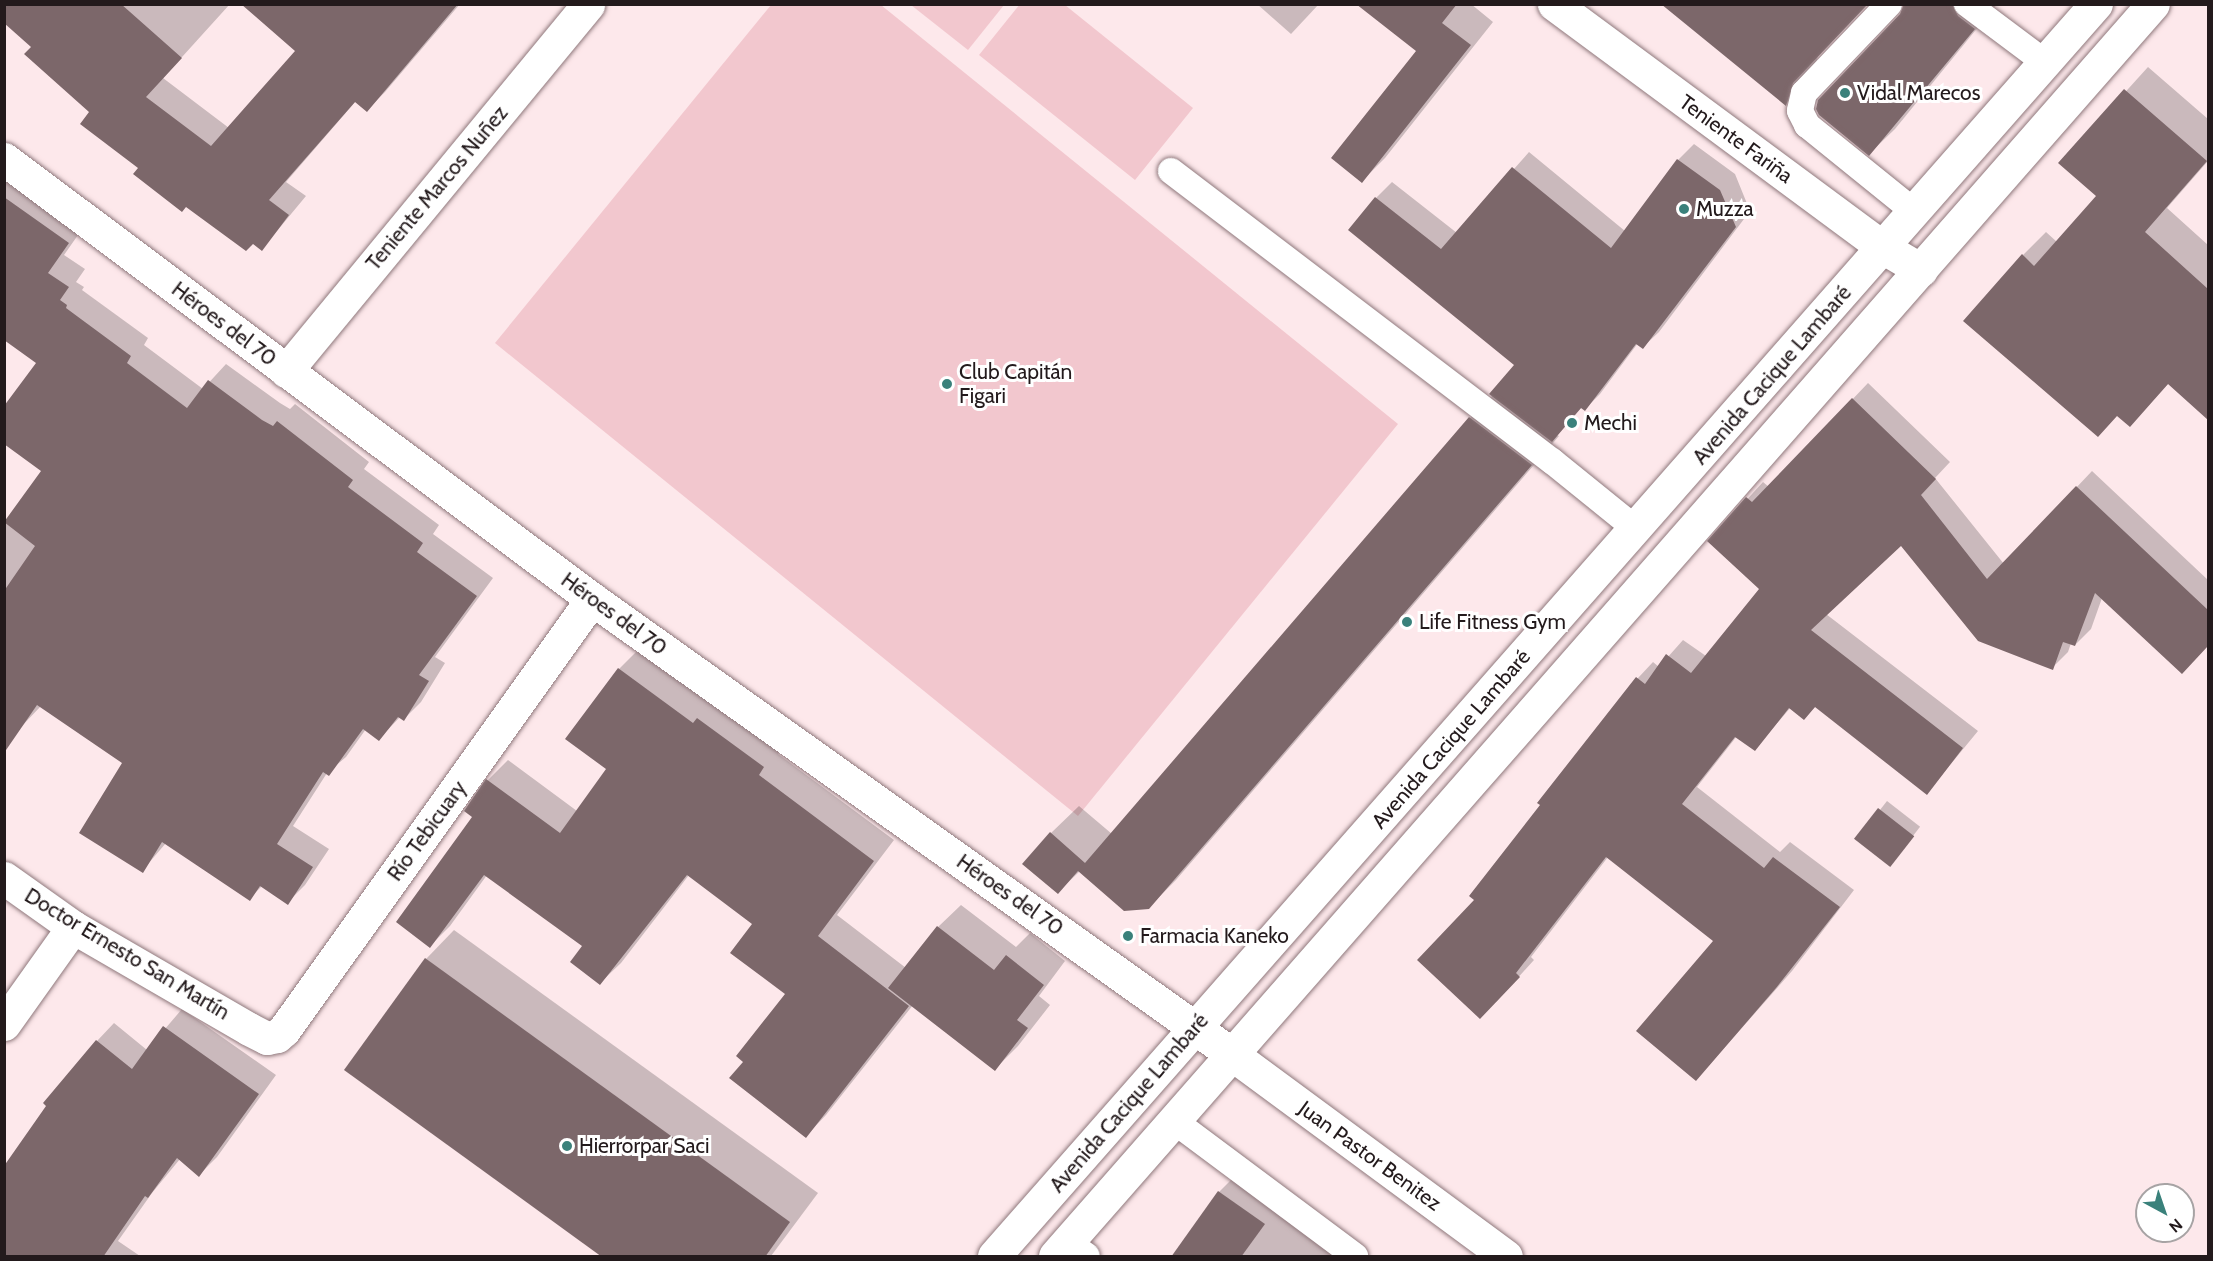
<!DOCTYPE html>
<meta charset="utf-8">
<style>
body{margin:0}
#map{position:relative;width:2213px;height:1261px;overflow:hidden;background:#fde8eb;font-family:Cabin,sans-serif}
div>[style]{position:absolute}
[style*='--x']{left:calc(var(--x)*1px);top:calc(var(--y)*1px);width:calc(var(--w)*1px);rotate:calc(var(--a)*1deg)}
.green>*{inset:0;background:#f2c7ce}
.shadow>*{inset:0;background:#0003;transform-origin:0 0}
.building>*{inset:0;background:#7c676a;transform-origin:0 0}
.roads{filter:drop-shadow(0 0 2px #8f787c) drop-shadow(0 0 2px #8f787c)}
.service>*{height:26px;margin:-13px;padding:0 13px;transform-origin:13px;border-radius:13px;background:#fff}
.minor>*{height:33px;margin:-16.5px;padding:0 16.5px;transform-origin:16.5px;border-radius:16.5px;background:#fff}
.tertiary>*{height:33px;margin:-16.5px;padding:0 16.5px;transform-origin:16.5px;border-radius:16.5px;background:#fff}
.primary>*{height:33px;margin:-16.5px;padding:0 16.5px;transform-origin:16.5px;border-radius:16.5px;background:#fff}
.dots>*{width:16px;height:16px;translate:-50% -50%;box-sizing:border-box;border:3px solid #fff;border-radius:50%}
span{translate:-50% -50%;white-space:nowrap;text-align:center;line-height:1.15;-webkit-text-stroke:6px #fff;paint-order:stroke}
.poi-label{font-size:21px;color:#231a1c}
.left{translate:0 -50%;text-align:left}
.street-label{font-size:21px;color:#231a1c}
.frame{position:absolute;inset:0;border:6px solid #231a1c;pointer-events:none}
.north{position:absolute;left:2135px;top:1183px;width:60px;height:60px;box-sizing:border-box;background:#fff;border:2px solid #a7a3a4;border-radius:50%;rotate:140deg;font-size:16px;font-weight:700;line-height:24px;text-align:center;color:#231a1c}
.north::after{content:'';display:block;margin:auto;width:21px;height:27px;background:#3a817b;clip-path:polygon(50% 0,100% 100%,50% 72%,0 100%)}
</style>
<div id="map">
<div class="green">
<div style="clip-path:polygon(1020px 4px,1065px 5px,1193px 108px,1135px 180px,979px 55px)"></div>
<div style="clip-path:polygon(771px 5px,881px 5px,1398px 424px,1078px 816px,495px 343px)"></div>
<div style="clip-path:polygon(911px 5px,1004px 5px,968px 50px)"></div>
</div>
<div class="shadow">
<div style="clip-path:polygon(4px 4px,230px 4px,163px 78px,229px 128px,298px 51px,243px 4px,460px 4px,385px 92px,367px 110px,356px 101px,286px 182px,306px 196px,262px 249px,91px 112px,33px 47px)"></div>
<div style="clip-path:polygon(1257px 4px,1319px 4px,1291px 34px)"></div>
<div style="clip-path:polygon(1359px 4px,1471px 4px,1493px 22px,1385px 158px,1362px 181px,1418px 51px)"></div>
<div style="clip-path:polygon(1693px 4px,1818px 56px,1811px 79px,1786px 104px)"></div>
<div style="clip-path:polygon(1904px 4px,1997px 4px,1895px 129px,1869px 154px)"></div>
<div style="clip-path:polygon(2148px 67px,2208px 119px,2208px 161px,2167px 208px,2208px 245px,2208px 418px,2169px 383px,2130px 425px,2023px 255px,2046px 232px,2057px 242px,2098px 196px,2061px 163px)"></div>
<div style="clip-path:polygon(1694px 144px,1735px 174px,1750px 211px,1659px 332px,1643px 347px,1638px 343px,1600px 394px,1585px 409px,1582px 407px,1557px 435px,1559px 436px,1176px 880px,1148px 908px,1080px 871px,1058px 892px,1051px 833px,1079px 806px,1112px 834px,1470px 418px,1493px 395px,1516px 365px,1351px 230px,1376px 198px,1392px 182px,1457px 233px,1529px 152px,1625px 231px,1678px 160px)"></div>
<div style="clip-path:polygon(4px 168px,85px 225px,64px 255px,85px 269px,76px 282px,84px 287px,82px 290px,148px 338px,144px 345px,203px 389px,226px 364px,280px 403px,290px 409px,295px 404px,369px 462px,364px 469px,439px 525px,433px 534px,493px 578px,435px 657px,445px 663px,421px 702px,404px 719px,400px 717px,379px 739px,366px 729px,346px 757px,327px 773px,293px 826px,329px 849px,305px 885px,287px 903px,262px 886px,249px 899px,166px 843px,142px 871px,124px 763px,41px 706px,20px 728px,4px 717px,4px 524px,43px 471px,39px 362px,4px 338px)"></div>
<div style="clip-path:polygon(1868px 383px,1950px 462px,1935px 478px,2004px 564px,2092px 471px,2208px 580px,2208px 645px,2197px 657px,2102px 598px,2091px 629px,2075px 645px,2071px 643px,2068px 652px,2052px 668px,1901px 544px,1826px 614px,1978px 731px,1927px 793px,1816px 706px,1804px 718px,1791px 707px,1755px 749px,1737px 736px,1697px 787px,1780px 852px,1790px 842px,1854px 890px,1792px 971px,1711px 1063px,1696px 1079px,1715px 940px,1608px 857px,1531px 957px,1534px 960px,1496px 1002px,1476px 899px,1542px 805px,1539px 802px,1638px 678px,1653px 662px,1659px 667px,1683px 640px,1706px 656px,1761px 589px,1709px 541px,1763px 482px,1769px 487px)"></div>
<div style="clip-path:polygon(639px 649px,783px 747px,778px 754px,894px 840px,837px 915px,906px 968px,938px 927px,961px 905px,1016px 947px,1030px 933px,1065px 961px,1039px 996px,1050px 1005px,1018px 1046px,995px 1069px,913px 1005px,826px 1115px,806px 1136px,745px 1062px,788px 993px,754px 923px,689px 875px,621px 963px,600px 983px,584px 946px,487px 875px,450px 926px,430px 946px,474px 817px,466px 811px,488px 780px,508px 760px,577px 811px,608px 768px,619px 669px)"></div>
<div style="left:1887px;top:801px;width:42px;height:48px;rotate:38deg"></div>
<div style="clip-path:polygon(454px 930px,818px 1193px,771px 1256px,605px 1256px,426px 959px)"></div>
<div style="clip-path:polygon(182px 1009px,276px 1075px,217px 1157px,199px 1175px,180px 1159px,152px 1193px,118px 1241px,140px 1256px,4px 1256px,4px 1163px,7px 1165px,97px 1041px,114px 1023px,147px 1050px)"></div>
<div style="clip-path:polygon(1242px 1169px,1287px 1200px,1277px 1214px,1337px 1256px,1173px 1256px,1219px 1192px)"></div>
</div>
<div class="building">
<div style="clip-path:polygon(4px 4px,121px 4px,182px 58px,146px 97px,211px 146px,295px 51px,241px 4px,458px 4px,367px 112px,355px 102px,269px 200px,289px 215px,262px 251px,253px 244px,246px 251px,186px 207px,182px 212px,133px 174px,138px 168px,80px 124px,89px 112px,24px 54px,31px 47px,4px 23px)"></div>
<div style="clip-path:polygon(1356px 4px,1457px 4px,1442px 23px,1471px 45px,1362px 183px,1331px 158px,1416px 51px)"></div>
<div style="clip-path:polygon(1661px 4px,1868px 4px,1793px 83px,1786px 106px)"></div>
<div style="clip-path:polygon(1904px 4px,1952px 4px,1958px 16px,1975px 29px,1869px 156px,1819px 115px,1816px 109px,1818px 100px,1900px 14px)"></div>
<div style="clip-path:polygon(2124px 89px,2207px 161px,2145px 232px,2208px 289px,2208px 420px,2168px 384px,2130px 427px,2117px 416px,2098px 437px,1963px 321px,2022px 254px,2034px 266px,2096px 196px,2058px 163px)"></div>
<div style="clip-path:polygon(1677px 159px,1720px 190px,1736px 227px,1643px 349px,1636px 344px,1585px 411px,1581px 408px,1552px 442px,1489px 394px,1514px 365px,1348px 230px,1375px 197px,1441px 249px,1512px 167px,1611px 248px)"></div>
<div style="clip-path:polygon(4px 197px,69px 243px,48px 273px,69px 287px,60px 300px,67px 305px,66px 308px,131px 356px,127px 363px,187px 408px,208px 380px,262px 420px,273px 426px,277px 421px,353px 480px,348px 487px,423px 543px,417px 552px,477px 596px,419px 675px,429px 681px,404px 721px,398px 717px,379px 741px,363px 729px,329px 776px,323px 772px,277px 844px,313px 867px,288px 905px,260px 886px,250px 901px,162px 842px,143px 873px,79px 833px,122px 763px,37px 705px,4px 753px,4px 591px,35px 546px,4px 522px,41px 471px,4px 444px,4px 406px,36px 363px,4px 340px)"></div>
<div style="clip-path:polygon(1852px 398px,1936px 479px,1921px 495px,1987px 579px,2076px 486px,2208px 610px,2208px 646px,2182px 674px,2095px 593px,2075px 646px,2063px 642px,2053px 670px,1978px 641px,1901px 546px,1811px 630px,1963px 748px,1927px 795px,1815px 707px,1804px 720px,1789px 708px,1755px 751px,1735px 737px,1682px 804px,1764px 868px,1773px 857px,1840px 907px,1776px 988px,1696px 1081px,1636px 1031px,1713px 941px,1606px 857px,1516px 973px,1520px 977px,1480px 1019px,1417px 960px,1474px 900px,1469px 896px,1540px 805px,1537px 803px,1636px 677px,1645px 684px,1666px 654px,1691px 673px,1759px 589px,1707px 541px,1746px 497px,1752px 502px)"></div>
<div style="clip-path:polygon(1469px 417px,1532px 465px,1149px 909px,1124px 911px,1078px 871px,1058px 894px,1022px 864px,1050px 832px,1085px 863px)"></div>
<div style="clip-path:polygon(618px 668px,693px 723px,697px 718px,764px 767px,759px 775px,874px 861px,818px 936px,909px 1006px,806px 1138px,729px 1078px,743px 1062px,736px 1056px,785px 994px,730px 953px,752px 924px,687px 875px,600px 985px,570px 962px,582px 946px,484px 875px,430px 948px,396px 922px,472px 817px,464px 811px,486px 779px,560px 833px,606px 769px,565px 739px)"></div>
<div style="left:1878px;top:808px;width:46px;height:39px;rotate:38deg"></div>
<div style="clip-path:polygon(937px 926px,994px 970px,1006px 955px,1044px 985px,1017px 1020px,1028px 1028px,995px 1071px,888px 988px)"></div>
<div style="clip-path:polygon(425px 958px,790px 1222px,765px 1257px,602px 1257px,344px 1070px)"></div>
<div style="clip-path:polygon(163px 1026px,259px 1094px,199px 1177px,177px 1158px,148px 1198px,145px 1196px,103px 1257px,4px 1257px,4px 1166px,46px 1106px,43px 1103px,96px 1040px,132px 1069px)"></div>
<div style="clip-path:polygon(1218px 1191px,1265px 1224px,1241px 1257px,1171px 1257px)"></div>
</div>
<div class="roads">
<div class="service">
<div style="--x:1889;--y:4;--w:123;--a:133.7"></div>
<div style="--x:1804;--y:93;--w:18;--a:103"></div>
<div style="--x:1800;--y:111;--w:16;--a:63"></div>
<div style="--x:1807;--y:125;--w:139;--a:38.9"></div>
<div style="--x:1967;--y:4;--w:99;--a:36.8"></div>
<div style="--x:1171;--y:171;--w:479;--a:37.3"></div>
<div style="--x:1552;--y:461;--w:108;--a:39"></div>
<div style="--x:1174;--y:1121;--w:226;--a:36.7"></div>
<div style="--x:1067;--y:1242;--w:24;--a:35"></div>
</div>
<div class="minor">
<div style="--x:1554;--y:4;--w:410;--a:36.5"></div>
<div style="--x:1884;--y:248;--w:43;--a:30.7"></div>
<div style="--x:286;--y:371;--w:475;--a:-50.5"></div>
<div style="--x:4;--y:878;--w:85;--a:35.4"></div>
<div style="--x:73;--y:927;--w:203;--a:30.1"></div>
<div style="--x:249;--y:1029;--w:20;--a:27"></div>
<div style="--x:267;--y:1038;--w:10;--a:-11"></div>
<div style="--x:277;--y:1036;--w:9;--a:-41"></div>
<div style="--x:284;--y:1030;--w:530;--a:-54.45"></div>
<div style="--x:4;--y:1024;--w:119;--a:-54.6"></div>
<div style="--x:1233;--y:1055;--w:339;--a:36.4"></div>
</div>
<div class="tertiary">
<div style="--x:4;--y:159;--w:734;--a:36.81"></div>
<div style="--x:592;--y:599;--w:787;--a:35.43"></div>
</div>
<div class="primary">
<div style="--x:994;--y:1256;--w:1668;--a:-48.65"></div>
<div style="--x:1055;--y:1256;--w:1665;--a:-48.75"></div>
</div>
</div>
<div class="dots">
<div style="left:1845px;top:93px;background:#3a817b"></div>
<div style="left:1684px;top:209px;background:#3a817b"></div>
<div style="left:947px;top:384px;background:#3a817b"></div>
<div style="left:1572px;top:423px;background:#3a817b"></div>
<div style="left:1407px;top:622px;background:#3a817b"></div>
<div style="left:1128px;top:936px;background:#3a817b"></div>
<div style="left:567px;top:1146px;background:#3a817b"></div>
</div>
<div class="poi-label">
<span class="left" style="left:1857px;top:93px">Vidal Marecos</span>
<span class="left" style="left:1696px;top:209px">Muzza</span>
<span class="left" style="left:959px;top:384px">Club Capitán<br>Figari</span>
<span class="left" style="left:1584px;top:423px">Mechi</span>
<span class="left" style="left:1419px;top:622px">Life Fitness Gym</span>
<span class="left" style="left:1140px;top:936px">Farmacia Kaneko</span>
<span class="left" style="left:579px;top:1146px">Hierrorpar Saci</span>
</div>
<div class="street-label">
<span style="left:1736px;top:139px;rotate:36deg">Teniente Fariña</span>
<span style="left:437px;top:188px;rotate:-50deg">Teniente Marcos Nuñez</span>
<span style="left:224px;top:324px;rotate:37deg">Héroes del 70</span>
<span style="left:1772px;top:375px;rotate:-49deg">Avenida Cacique Lambaré</span>
<span style="left:614px;top:614px;rotate:36deg">Héroes del 70</span>
<span style="left:1451px;top:739px;rotate:-49deg">Avenida Cacique Lambaré</span>
<span style="left:427px;top:831px;rotate:-54deg">Río Tebicuary</span>
<span style="left:1010px;top:895px;rotate:35deg">Héroes del 70</span>
<span style="left:127px;top:954px;rotate:31deg">Doctor Ernesto San Martín</span>
<span style="left:1129px;top:1103px;rotate:-49deg">Avenida Cacique Lambaré</span>
<span style="left:1370px;top:1156px;rotate:36deg">Juan Pastor Benitez</span>
</div>
<div class="frame"></div>
<div class="north">N</div>
</div>
